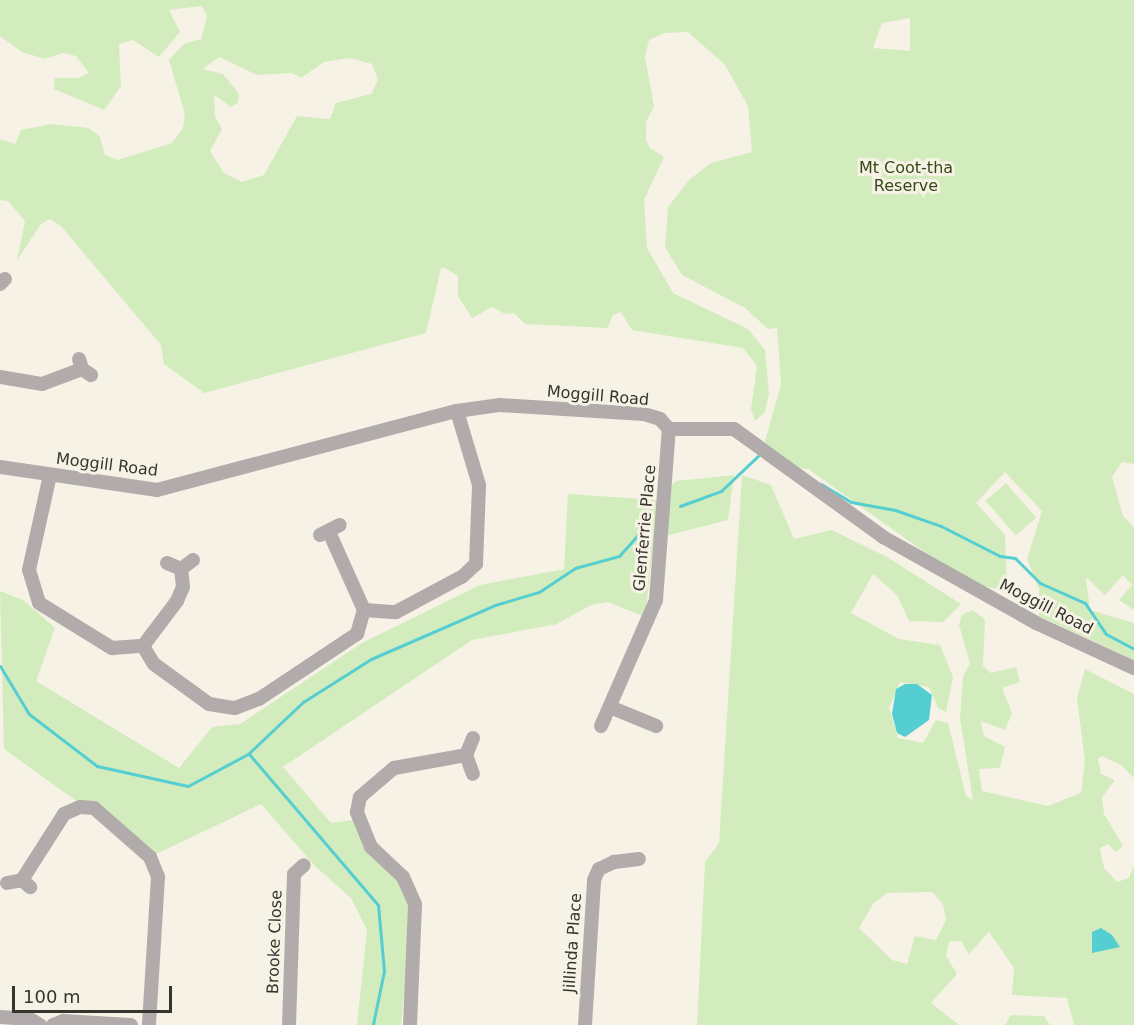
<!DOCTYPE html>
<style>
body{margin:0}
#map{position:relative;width:1134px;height:1025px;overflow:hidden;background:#f6f2e5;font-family:"DejaVu Sans",sans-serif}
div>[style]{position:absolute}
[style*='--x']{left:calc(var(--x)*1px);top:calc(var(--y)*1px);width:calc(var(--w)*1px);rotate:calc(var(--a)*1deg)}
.green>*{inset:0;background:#d3ecbd;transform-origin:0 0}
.water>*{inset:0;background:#55ced1}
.stream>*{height:3px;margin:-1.5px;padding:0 1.5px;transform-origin:1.5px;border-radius:1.5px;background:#55ced1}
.street>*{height:14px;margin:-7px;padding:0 7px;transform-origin:7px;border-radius:7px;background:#b2abac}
span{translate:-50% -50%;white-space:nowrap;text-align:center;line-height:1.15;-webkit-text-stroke:6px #f6f2e5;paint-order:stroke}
.park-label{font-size:16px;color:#344b17}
.street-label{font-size:16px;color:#36342f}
.scale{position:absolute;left:12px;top:986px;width:160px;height:27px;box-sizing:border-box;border:3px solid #36342f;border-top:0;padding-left:8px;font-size:18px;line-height:21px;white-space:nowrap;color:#36342f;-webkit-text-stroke:4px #f6f2e5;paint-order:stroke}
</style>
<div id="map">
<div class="green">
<div style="clip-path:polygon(evenodd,0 0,1134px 0,1134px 464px,1122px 462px,1112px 477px,1123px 516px,1134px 527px,1134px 610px,1119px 600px,1132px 585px,1123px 575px,1105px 595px,1086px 577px,1090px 610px,1134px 623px,1134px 660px,1039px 616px,1039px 589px,1027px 559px,1042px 511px,1005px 472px,976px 503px,1005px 535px,1007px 592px,965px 581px,808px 469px,790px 467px,764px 445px,781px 384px,777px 328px,768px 329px,745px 308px,682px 275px,665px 247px,668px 207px,690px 179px,711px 163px,752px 152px,748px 106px,725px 65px,688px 32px,665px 33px,649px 40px,645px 57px,654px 106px,646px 122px,646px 140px,650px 148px,664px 157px,644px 200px,647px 248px,673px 293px,748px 329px,765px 350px,769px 393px,765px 412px,755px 421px,751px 409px,757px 366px,743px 348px,632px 330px,621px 312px,613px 315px,608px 328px,525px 324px,514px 313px,505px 314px,492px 307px,472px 318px,458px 296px,458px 276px,445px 268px,441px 268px,426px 333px,204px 393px,164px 364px,161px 345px,61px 226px,50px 219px,41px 224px,17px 260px,25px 221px,8px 201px,0 200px,0 139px,15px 144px,21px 130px,52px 124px,89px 128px,100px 137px,105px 155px,118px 160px,172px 143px,183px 128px,185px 114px,169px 60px,184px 44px,201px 39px,207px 17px,202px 6px,169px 10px,180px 32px,159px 57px,133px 40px,119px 44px,121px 86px,104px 110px,54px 89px,55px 78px,78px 78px,89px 73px,76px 56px,63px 53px,45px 59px,22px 52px,0 36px,0 0,910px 18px,910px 51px,873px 48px,882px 23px,910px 18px,0 0,219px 57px,257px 75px,292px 73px,301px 78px,324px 62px,350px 58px,372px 64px,378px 80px,371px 94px,336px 103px,330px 119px,297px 116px,264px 175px,242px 182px,224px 173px,210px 151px,222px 129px,215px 116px,214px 95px,231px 107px,238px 103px,239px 94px,223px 74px,203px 69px,219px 57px)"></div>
<div style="clip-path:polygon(734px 475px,728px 520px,665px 536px,652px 557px,645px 617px,608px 602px,591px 605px,557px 624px,472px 640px,283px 767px,331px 823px,353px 820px,369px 851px,399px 879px,409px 903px,411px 929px,401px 1025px,357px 1025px,367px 930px,351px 898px,315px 866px,261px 804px,154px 855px,105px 810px,75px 800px,4px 749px,0 591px,23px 600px,55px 628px,36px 681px,179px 768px,212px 727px,240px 724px,362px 643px,480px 585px,564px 569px,568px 494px,657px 500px,676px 481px)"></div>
<div style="clip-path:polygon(evenodd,742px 475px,771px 485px,794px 539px,832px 530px,887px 557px,961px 604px,943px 622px,909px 621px,897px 595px,873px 574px,851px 613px,899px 639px,940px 645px,953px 677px,946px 712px,938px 708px,929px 687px,900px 682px,889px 708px,898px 738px,923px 743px,936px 720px,948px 723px,966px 796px,973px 801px,960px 718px,963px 677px,970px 663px,959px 625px,962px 615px,972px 610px,985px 619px,983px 666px,991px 673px,1016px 667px,1020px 682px,1002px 688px,1012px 713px,1005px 730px,981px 721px,984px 736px,1005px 747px,1000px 768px,979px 769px,982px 791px,1048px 806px,1081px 793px,1085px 761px,1077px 698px,1085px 669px,1134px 694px,1134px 778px,1121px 765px,1102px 756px,1098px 759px,1101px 774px,1115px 780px,1102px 797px,1104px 814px,1123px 846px,1116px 852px,1108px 844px,1100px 848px,1104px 868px,1117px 882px,1129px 878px,1134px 865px,1134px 1025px,1074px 1025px,1067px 998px,1012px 995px,1014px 968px,989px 932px,969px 954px,961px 941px,949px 942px,946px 956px,957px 974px,931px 1003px,959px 1025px,697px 1025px,705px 862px,719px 843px,742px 475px,932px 892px,943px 904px,946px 920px,936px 940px,915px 936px,907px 964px,892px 960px,859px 928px,873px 904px,887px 893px,932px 892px)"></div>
<div style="left:1006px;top:483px;width:46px;height:27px;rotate:49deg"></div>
<div style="clip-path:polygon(1011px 1015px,1044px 1016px,1050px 1025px,1005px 1025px)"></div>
</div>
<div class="water">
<div style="clip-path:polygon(905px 684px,917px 684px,932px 695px,929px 720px,905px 737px,897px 733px,892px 714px,896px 689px)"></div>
<div style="clip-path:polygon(1101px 928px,1112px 935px,1120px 947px,1092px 953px,1092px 932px)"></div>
</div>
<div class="stream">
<div style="--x:821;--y:484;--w:35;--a:31"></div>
<div style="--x:851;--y:502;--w:45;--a:10.3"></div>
<div style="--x:895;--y:510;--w:49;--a:19.2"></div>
<div style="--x:941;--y:526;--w:66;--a:27"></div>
<div style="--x:1000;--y:556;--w:15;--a:8"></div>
<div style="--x:1015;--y:558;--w:35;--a:45"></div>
<div style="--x:1040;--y:583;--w:49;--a:24"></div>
<div style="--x:1085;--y:603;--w:37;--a:56"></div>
<div style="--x:1106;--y:634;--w:32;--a:28"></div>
<div style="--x:680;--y:506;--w:44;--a:-20.1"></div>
<div style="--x:721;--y:491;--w:55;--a:-43.5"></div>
<div style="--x:0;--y:666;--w:56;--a:58.9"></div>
<div style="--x:29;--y:714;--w:86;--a:37.4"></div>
<div style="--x:97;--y:766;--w:93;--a:12.4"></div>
<div style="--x:188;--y:786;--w:68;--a:-28.1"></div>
<div style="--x:248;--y:754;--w:76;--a:-43.4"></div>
<div style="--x:303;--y:702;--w:80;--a:-32.3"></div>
<div style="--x:371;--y:659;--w:135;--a:-23.5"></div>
<div style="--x:495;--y:605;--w:46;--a:-16.5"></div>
<div style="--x:539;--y:592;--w:43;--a:-33.7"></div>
<div style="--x:575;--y:568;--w:46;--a:-15.3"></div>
<div style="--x:619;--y:556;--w:39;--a:-48"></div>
<div style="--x:249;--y:754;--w:199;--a:49.5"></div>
<div style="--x:378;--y:905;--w:66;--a:84.8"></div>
<div style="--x:384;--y:971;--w:54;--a:101.7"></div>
</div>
<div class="street">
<div style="--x:0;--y:284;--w:7;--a:-45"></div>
<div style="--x:79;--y:359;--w:10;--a:73"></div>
<div style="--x:82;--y:369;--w:11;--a:34"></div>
<div style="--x:0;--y:377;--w:43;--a:9.5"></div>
<div style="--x:42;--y:384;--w:43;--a:-20.6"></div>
<div style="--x:669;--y:429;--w:65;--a:0"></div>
<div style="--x:734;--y:429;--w:184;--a:35.9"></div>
<div style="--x:883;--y:537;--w:176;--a:29.3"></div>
<div style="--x:1036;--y:623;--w:108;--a:24.7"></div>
<div style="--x:0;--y:467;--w:159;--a:8.3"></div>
<div style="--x:157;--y:490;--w:310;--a:-14.8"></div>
<div style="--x:457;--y:411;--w:42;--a:-8.1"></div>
<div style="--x:499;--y:405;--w:145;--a:3.6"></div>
<div style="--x:644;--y:414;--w:17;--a:17"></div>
<div style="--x:660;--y:419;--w:13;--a:48"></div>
<div style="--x:50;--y:475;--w:97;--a:102.5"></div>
<div style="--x:29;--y:570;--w:34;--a:73"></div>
<div style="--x:39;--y:603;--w:86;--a:31.7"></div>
<div style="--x:112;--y:648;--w:31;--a:-4"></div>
<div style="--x:143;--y:646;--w:21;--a:59"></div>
<div style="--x:154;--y:664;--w:68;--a:36"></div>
<div style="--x:209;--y:704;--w:26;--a:9"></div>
<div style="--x:235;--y:708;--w:26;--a:-21"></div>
<div style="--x:259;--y:699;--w:118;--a:-33.6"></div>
<div style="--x:357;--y:634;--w:25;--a:-74"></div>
<div style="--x:364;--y:610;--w:32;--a:4"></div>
<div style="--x:396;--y:612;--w:76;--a:-28.2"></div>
<div style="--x:463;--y:576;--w:18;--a:-43"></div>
<div style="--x:476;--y:564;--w:79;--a:-87.8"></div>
<div style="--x:479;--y:485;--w:77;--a:-106.6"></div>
<div style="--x:329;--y:532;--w:85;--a:65.8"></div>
<div style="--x:320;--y:535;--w:22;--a:-27"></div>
<div style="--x:167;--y:563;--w:15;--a:23"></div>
<div style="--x:181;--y:569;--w:15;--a:-37"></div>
<div style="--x:143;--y:646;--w:56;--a:-52.9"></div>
<div style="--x:177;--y:601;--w:15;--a:-67"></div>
<div style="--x:183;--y:587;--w:18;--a:-96"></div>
<div style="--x:610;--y:707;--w:50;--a:22.4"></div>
<div style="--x:601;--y:726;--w:137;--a:-66.4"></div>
<div style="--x:656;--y:600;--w:171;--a:-85.7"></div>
<div style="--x:473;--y:738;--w:18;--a:112"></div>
<div style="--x:466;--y:755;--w:20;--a:70"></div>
<div style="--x:22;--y:880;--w:78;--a:-57.5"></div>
<div style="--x:64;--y:814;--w:17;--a:-24"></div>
<div style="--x:80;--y:807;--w:14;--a:4"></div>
<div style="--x:94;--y:808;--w:74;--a:41.2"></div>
<div style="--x:150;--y:857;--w:22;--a:68"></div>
<div style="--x:158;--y:877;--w:148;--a:93.5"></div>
<div style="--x:7;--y:883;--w:15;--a:-11"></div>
<div style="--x:22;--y:880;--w:11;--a:41"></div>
<div style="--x:0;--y:1017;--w:30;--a:4"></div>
<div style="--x:30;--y:1019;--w:12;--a:31"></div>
<div style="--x:53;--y:1025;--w:11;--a:-22"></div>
<div style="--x:63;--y:1021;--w:68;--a:3.4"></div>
<div style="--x:289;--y:1025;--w:151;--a:-88.1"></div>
<div style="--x:294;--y:874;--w:13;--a:-42"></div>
<div style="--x:410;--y:1025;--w:121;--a:-87.6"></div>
<div style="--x:415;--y:904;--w:30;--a:-114"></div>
<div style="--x:403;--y:877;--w:44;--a:-136.8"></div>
<div style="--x:371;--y:847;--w:38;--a:-112"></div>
<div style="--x:357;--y:812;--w:15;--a:-79"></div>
<div style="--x:360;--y:797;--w:45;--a:-40.5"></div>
<div style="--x:394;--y:768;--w:73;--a:-10.2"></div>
<div style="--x:585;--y:1025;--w:145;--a:-86.4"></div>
<div style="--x:594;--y:880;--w:12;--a:-66"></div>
<div style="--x:599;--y:869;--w:17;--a:-25"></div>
<div style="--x:614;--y:862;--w:25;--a:-7"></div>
</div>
<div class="park-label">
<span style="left:906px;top:177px">Mt Coot-tha<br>Reserve</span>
</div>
<div class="street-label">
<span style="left:598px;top:396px;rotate:5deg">Moggill Road</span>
<span style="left:107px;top:465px;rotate:7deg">Moggill Road</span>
<span style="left:645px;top:528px;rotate:-85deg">Glenferrie Place</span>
<span style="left:1046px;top:607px;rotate:27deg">Moggill Road</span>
<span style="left:275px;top:942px;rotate:-88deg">Brooke Close</span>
<span style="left:573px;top:943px;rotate:-86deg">Jillinda Place</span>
</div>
<div class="scale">100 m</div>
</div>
